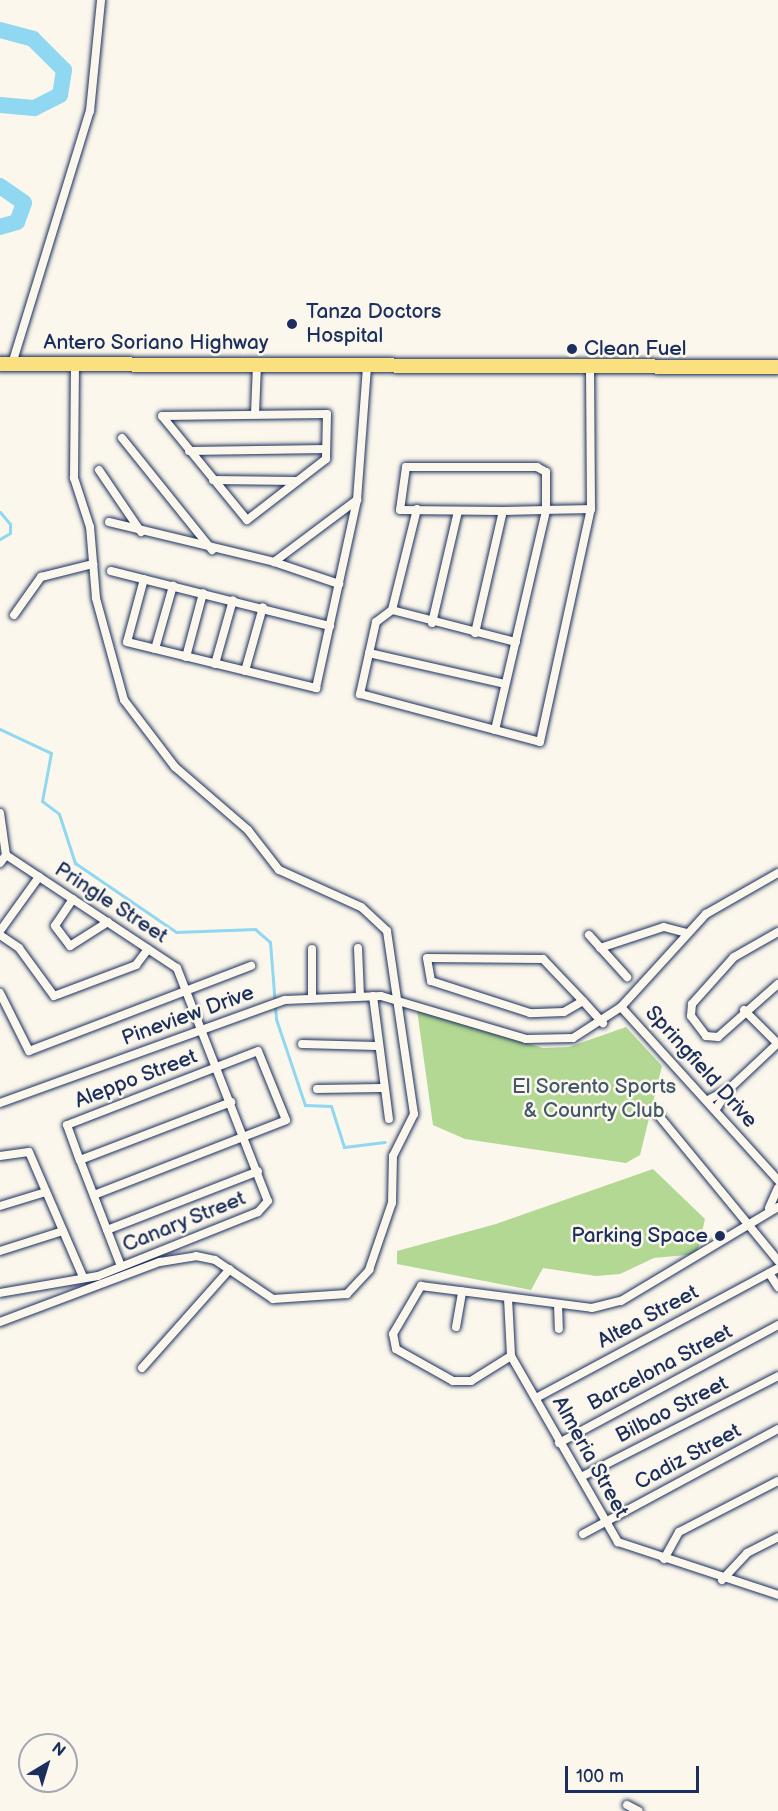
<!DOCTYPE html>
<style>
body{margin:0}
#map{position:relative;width:778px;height:1811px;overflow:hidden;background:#fbf7ec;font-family:"Balsamiq Sans",sans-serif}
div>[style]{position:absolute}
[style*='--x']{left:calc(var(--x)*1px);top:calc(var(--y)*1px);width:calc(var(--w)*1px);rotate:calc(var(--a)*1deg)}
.green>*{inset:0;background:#b2d893}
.stream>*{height:3px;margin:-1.5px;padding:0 1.5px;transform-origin:1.5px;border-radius:1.5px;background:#90d7f1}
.river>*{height:16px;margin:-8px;padding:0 8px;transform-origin:8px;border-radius:8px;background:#90d7f1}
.roads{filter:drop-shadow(0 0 2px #1b2f5e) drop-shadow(0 0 2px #1b2f5e)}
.minor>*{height:8px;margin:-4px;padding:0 4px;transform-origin:4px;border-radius:4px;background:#fbf7ec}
.primary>*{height:14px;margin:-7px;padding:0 7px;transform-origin:7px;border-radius:7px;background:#fbe080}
.dots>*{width:16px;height:16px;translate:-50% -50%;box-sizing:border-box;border:3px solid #fbf7ec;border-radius:50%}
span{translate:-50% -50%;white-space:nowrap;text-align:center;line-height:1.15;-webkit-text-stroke:5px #fbf7ec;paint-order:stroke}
.poi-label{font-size:21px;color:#1b2f5e}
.left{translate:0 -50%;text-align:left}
.right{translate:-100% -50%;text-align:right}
.street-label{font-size:21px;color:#1b2f5e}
.park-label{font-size:21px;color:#41596b}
.north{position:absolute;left:18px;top:1733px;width:60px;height:60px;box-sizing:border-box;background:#fbf7ec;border:2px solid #a1a7b3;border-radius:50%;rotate:38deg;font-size:16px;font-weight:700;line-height:24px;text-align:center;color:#1b2f5e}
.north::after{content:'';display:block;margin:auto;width:21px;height:27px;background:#1b2f5e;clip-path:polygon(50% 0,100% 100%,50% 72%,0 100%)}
.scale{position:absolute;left:565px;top:1766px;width:134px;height:27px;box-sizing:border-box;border:3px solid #1b2f5e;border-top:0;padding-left:8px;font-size:18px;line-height:21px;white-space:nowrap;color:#1b2f5e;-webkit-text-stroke:4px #fbf7ec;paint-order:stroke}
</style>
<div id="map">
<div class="green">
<div style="clip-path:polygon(417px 1010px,543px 1048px,569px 1047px,626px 1027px,662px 1066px,640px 1155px,626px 1163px,465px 1139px,433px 1125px)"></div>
<div style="clip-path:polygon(653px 1169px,705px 1219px,697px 1254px,654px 1258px,620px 1274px,596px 1276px,543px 1268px,531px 1290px,397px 1264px,397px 1251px,496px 1224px)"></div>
</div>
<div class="stream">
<div style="--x:0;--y:512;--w:16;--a:50"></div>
<div style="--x:10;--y:524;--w:9;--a:90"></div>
<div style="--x:10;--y:533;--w:12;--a:149"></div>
<div style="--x:0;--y:729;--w:56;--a:25.2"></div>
<div style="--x:51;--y:753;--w:49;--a:100.6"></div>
<div style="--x:42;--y:801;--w:21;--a:37"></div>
<div style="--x:59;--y:814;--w:52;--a:71.9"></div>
<div style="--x:75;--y:863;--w:122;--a:34.3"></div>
<div style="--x:176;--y:932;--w:79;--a:-2.2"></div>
<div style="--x:255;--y:929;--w:20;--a:41"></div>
<div style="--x:270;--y:942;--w:77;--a:85.5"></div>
<div style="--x:276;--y:1019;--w:91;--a:71.4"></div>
<div style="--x:305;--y:1105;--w:26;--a:2"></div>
<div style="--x:331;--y:1106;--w:43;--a:72.4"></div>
<div style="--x:344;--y:1147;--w:41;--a:-7"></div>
</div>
<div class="river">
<div style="--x:0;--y:30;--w:34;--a:15"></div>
<div style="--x:33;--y:39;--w:44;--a:45"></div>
<div style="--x:64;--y:70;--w:25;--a:99"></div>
<div style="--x:60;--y:95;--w:29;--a:153"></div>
<div style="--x:34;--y:108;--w:34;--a:-175"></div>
<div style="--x:0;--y:186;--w:29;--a:35"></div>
<div style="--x:24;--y:203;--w:20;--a:110"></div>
<div style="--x:17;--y:222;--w:18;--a:164"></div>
</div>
<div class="roads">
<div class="minor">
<div style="--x:12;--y:364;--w:265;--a:-72.9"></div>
<div style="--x:90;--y:111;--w:112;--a:-84.3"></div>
<div style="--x:255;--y:414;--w:50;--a:-87.7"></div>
<div style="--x:327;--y:414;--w:45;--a:91.3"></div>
<div style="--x:326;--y:459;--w:100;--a:142.3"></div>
<div style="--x:247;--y:520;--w:134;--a:-129.3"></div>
<div style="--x:162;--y:416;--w:165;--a:-0.7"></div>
<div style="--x:122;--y:438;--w:144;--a:51.2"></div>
<div style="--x:189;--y:451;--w:137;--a:-0.8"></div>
<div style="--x:99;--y:470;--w:75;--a:55.9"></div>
<div style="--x:213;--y:480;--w:84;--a:0.7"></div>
<div style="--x:417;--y:509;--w:104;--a:103.9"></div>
<div style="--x:392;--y:610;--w:20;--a:143"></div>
<div style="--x:376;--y:622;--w:74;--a:102.5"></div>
<div style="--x:360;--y:694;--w:186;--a:14.9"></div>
<div style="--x:540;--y:742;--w:239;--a:-77.7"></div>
<div style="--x:591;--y:509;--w:142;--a:-90.4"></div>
<div style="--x:109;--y:522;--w:170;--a:13.6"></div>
<div style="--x:274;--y:562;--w:69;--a:18.7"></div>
<div style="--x:274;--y:562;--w:104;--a:-36.8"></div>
<div style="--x:111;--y:571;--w:226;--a:14.1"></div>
<div style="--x:144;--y:579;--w:65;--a:105.1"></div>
<div style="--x:127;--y:642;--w:195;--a:13.7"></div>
<div style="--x:316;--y:688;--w:192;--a:-77.7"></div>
<div style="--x:357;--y:500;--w:133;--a:-85.7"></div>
<div style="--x:392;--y:610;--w:128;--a:14.5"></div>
<div style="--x:14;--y:615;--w:47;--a:-54.6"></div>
<div style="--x:41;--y:577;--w:54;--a:-14"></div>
<div style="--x:432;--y:623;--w:115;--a:-76.9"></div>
<div style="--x:475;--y:633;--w:125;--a:-77.1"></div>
<div style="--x:155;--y:649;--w:66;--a:-74.1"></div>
<div style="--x:369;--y:653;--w:139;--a:12.8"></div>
<div style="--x:186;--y:657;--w:66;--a:-75.1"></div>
<div style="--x:215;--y:664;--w:66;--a:-74.3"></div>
<div style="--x:245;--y:671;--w:66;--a:-74.3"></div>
<div style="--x:495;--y:730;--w:226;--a:-76.9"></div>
<div style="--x:546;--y:510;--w:38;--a:-90"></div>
<div style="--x:546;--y:472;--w:10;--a:-151"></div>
<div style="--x:537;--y:467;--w:131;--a:180"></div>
<div style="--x:406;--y:467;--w:43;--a:97.9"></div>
<div style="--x:400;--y:510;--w:103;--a:0.6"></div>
<div style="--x:503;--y:511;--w:43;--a:-1.3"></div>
<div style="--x:546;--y:510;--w:45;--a:-1.3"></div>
<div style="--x:0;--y:813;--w:42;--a:81.9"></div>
<div style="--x:6;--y:855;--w:205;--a:33.5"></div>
<div style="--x:177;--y:968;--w:250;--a:68.7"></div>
<div style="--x:268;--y:1201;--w:15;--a:132"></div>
<div style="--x:258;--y:1212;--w:172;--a:158.2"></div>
<div style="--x:98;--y:1276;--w:99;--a:170.2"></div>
<div style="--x:0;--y:863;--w:10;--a:-53"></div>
<div style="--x:73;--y:899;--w:32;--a:124"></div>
<div style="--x:55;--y:926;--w:25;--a:53"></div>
<div style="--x:70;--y:946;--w:45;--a:-32.3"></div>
<div style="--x:0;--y:931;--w:67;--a:-54.2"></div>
<div style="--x:778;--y:932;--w:51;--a:150.4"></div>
<div style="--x:734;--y:957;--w:63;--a:131.8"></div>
<div style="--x:692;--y:1004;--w:12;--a:95"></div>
<div style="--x:691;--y:1016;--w:25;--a:53"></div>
<div style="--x:706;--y:1036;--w:12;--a:5"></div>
<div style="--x:718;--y:1037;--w:80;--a:-41.5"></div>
<div style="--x:0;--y:935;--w:23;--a:34"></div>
<div style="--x:19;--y:948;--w:59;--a:53.9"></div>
<div style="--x:54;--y:996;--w:88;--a:-20.7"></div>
<div style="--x:136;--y:965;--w:20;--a:-53"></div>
<div style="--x:589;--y:935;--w:57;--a:47.9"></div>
<div style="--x:358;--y:948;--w:47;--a:87.6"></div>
<div style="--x:600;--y:948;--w:67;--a:-18.2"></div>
<div style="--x:664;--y:927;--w:23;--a:15"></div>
<div style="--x:0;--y:993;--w:65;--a:63.4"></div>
<div style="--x:29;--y:1051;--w:238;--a:-21"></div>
<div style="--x:373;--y:996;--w:124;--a:82.6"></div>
<div style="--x:312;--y:997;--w:48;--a:-90"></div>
<div style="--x:583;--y:1001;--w:22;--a:150"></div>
<div style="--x:564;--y:1012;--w:34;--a:178"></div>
<div style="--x:530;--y:1013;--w:104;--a:-162.1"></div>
<div style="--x:431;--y:981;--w:23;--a:-100"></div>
<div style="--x:427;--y:958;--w:116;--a:0.5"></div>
<div style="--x:543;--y:959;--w:58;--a:46.4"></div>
<div style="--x:583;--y:1001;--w:30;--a:48"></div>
<div style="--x:621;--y:1007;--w:234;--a:47.8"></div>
<div style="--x:744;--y:1010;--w:48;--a:45"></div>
<div style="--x:302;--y:1044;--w:74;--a:1.5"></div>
<div style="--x:317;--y:1089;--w:65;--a:-0.9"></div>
<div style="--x:708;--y:1100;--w:24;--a:-28"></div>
<div style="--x:0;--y:1103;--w:303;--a:-19.9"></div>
<div style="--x:285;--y:1000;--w:96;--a:-2.4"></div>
<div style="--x:381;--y:996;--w:151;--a:16.5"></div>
<div style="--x:526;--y:1039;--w:47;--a:-1.2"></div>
<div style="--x:573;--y:1038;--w:57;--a:-32.9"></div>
<div style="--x:621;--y:1007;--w:126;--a:-47.6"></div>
<div style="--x:706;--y:914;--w:83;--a:-29.7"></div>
<div style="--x:716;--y:1109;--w:24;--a:-57"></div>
<div style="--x:729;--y:1089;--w:67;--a:-43.2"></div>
<div style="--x:655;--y:1111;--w:194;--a:50.6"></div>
<div style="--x:0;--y:1156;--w:29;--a:-8"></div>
<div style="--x:29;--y:1152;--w:136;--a:66.6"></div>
<div style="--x:80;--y:1160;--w:162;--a:-21"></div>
<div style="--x:94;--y:1195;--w:206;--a:-21.3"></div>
<div style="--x:286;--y:1120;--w:74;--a:-112.1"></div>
<div style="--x:258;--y:1051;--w:205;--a:158.8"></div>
<div style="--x:67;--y:1125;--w:37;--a:70"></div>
<div style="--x:80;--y:1160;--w:114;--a:68.9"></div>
<div style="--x:0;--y:1206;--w:48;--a:-16.9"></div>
<div style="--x:769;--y:1208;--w:22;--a:-66"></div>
<div style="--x:107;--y:1230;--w:162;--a:-21.3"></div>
<div style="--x:0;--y:1251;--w:66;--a:-17.6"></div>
<div style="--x:769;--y:1273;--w:17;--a:57"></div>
<div style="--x:508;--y:1298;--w:58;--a:87"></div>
<div style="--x:511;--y:1356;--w:215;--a:60.1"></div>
<div style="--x:618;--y:1542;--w:169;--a:18.3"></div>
<div style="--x:558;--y:1304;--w:25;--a:88"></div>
<div style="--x:0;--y:1322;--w:171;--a:-20.6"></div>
<div style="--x:160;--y:1262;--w:36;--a:-9"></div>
<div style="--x:196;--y:1256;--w:19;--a:12"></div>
<div style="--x:215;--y:1260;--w:70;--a:33.9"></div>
<div style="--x:273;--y:1299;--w:74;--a:-3.9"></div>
<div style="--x:347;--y:1294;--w:33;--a:-47"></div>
<div style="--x:369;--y:1270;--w:71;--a:-71.1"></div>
<div style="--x:392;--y:1203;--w:47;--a:-88.8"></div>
<div style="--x:393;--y:1156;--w:47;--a:-63.4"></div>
<div style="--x:414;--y:1114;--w:185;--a:-98.4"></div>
<div style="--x:387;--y:931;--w:35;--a:-137"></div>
<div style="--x:361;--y:907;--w:90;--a:-155.7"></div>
<div style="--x:279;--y:870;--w:51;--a:-127.8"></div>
<div style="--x:248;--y:830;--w:96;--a:-139.2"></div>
<div style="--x:175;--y:767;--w:84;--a:-127.3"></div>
<div style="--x:124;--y:700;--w:106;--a:-105.4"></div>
<div style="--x:96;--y:598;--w:71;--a:-94.8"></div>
<div style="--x:90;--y:527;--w:52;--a:-108.1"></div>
<div style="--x:74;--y:478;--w:113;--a:-89.5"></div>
<div style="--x:456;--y:1327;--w:36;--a:-80"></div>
<div style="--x:511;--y:1356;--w:47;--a:148"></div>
<div style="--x:471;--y:1381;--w:18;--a:180"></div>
<div style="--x:453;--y:1381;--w:65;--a:-150.7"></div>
<div style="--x:396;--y:1349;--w:15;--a:-101"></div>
<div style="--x:393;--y:1334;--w:56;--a:-59.7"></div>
<div style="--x:421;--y:1286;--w:172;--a:7.3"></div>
<div style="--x:592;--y:1308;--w:30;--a:-14"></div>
<div style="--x:621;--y:1301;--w:183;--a:-30.9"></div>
<div style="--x:142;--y:1368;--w:132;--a:-48.4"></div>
<div style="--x:536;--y:1398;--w:275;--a:-28.2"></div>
<div style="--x:559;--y:1443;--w:249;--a:-28.3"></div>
<div style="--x:583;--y:1476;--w:219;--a:-27.1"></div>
<div style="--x:583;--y:1534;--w:221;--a:-28.3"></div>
<div style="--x:664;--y:1559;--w:31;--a:-61"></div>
<div style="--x:679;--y:1532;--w:111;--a:-27.3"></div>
<div style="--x:722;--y:1580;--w:37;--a:-47"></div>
<div style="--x:747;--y:1553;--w:35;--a:-27"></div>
<div style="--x:627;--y:1805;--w:13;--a:27"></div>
</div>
<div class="primary">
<div style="--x:0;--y:364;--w:778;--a:0.22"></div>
</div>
</div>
<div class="dots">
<div style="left:292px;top:324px;background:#1b2f5e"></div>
<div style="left:572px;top:349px;background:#1b2f5e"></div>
<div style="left:720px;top:1236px;background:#1b2f5e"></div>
</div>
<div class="poi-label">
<span class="left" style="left:306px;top:324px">Tanza Doctors<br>Hospital</span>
<span class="left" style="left:584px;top:349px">Clean Fuel</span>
<span class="right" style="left:708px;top:1236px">Parking Space</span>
</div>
<div class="street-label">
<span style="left:156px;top:343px">Antero Soriano Highway</span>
<span style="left:111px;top:903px;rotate:33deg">Pringle Street</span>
<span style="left:188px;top:1016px;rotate:-20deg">Pineview Drive</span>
<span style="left:701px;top:1067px;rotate:48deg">Springfield Drive</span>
<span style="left:136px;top:1079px;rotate:-21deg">Aleppo Street</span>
<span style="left:184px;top:1222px;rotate:-22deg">Canary Street</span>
<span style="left:648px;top:1317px;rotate:-28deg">Altea Street</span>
<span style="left:660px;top:1368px;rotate:-28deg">Barcelona Street</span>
<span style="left:672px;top:1410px;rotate:-27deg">Bilbao Street</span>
<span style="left:590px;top:1457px;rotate:61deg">Almeria Street</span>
<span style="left:688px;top:1457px;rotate:-28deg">Cadiz Street</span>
</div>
<div class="park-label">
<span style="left:594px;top:1099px">El Sorento Sports<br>&amp; Counrty Club</span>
</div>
<div class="north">N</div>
<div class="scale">100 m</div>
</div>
